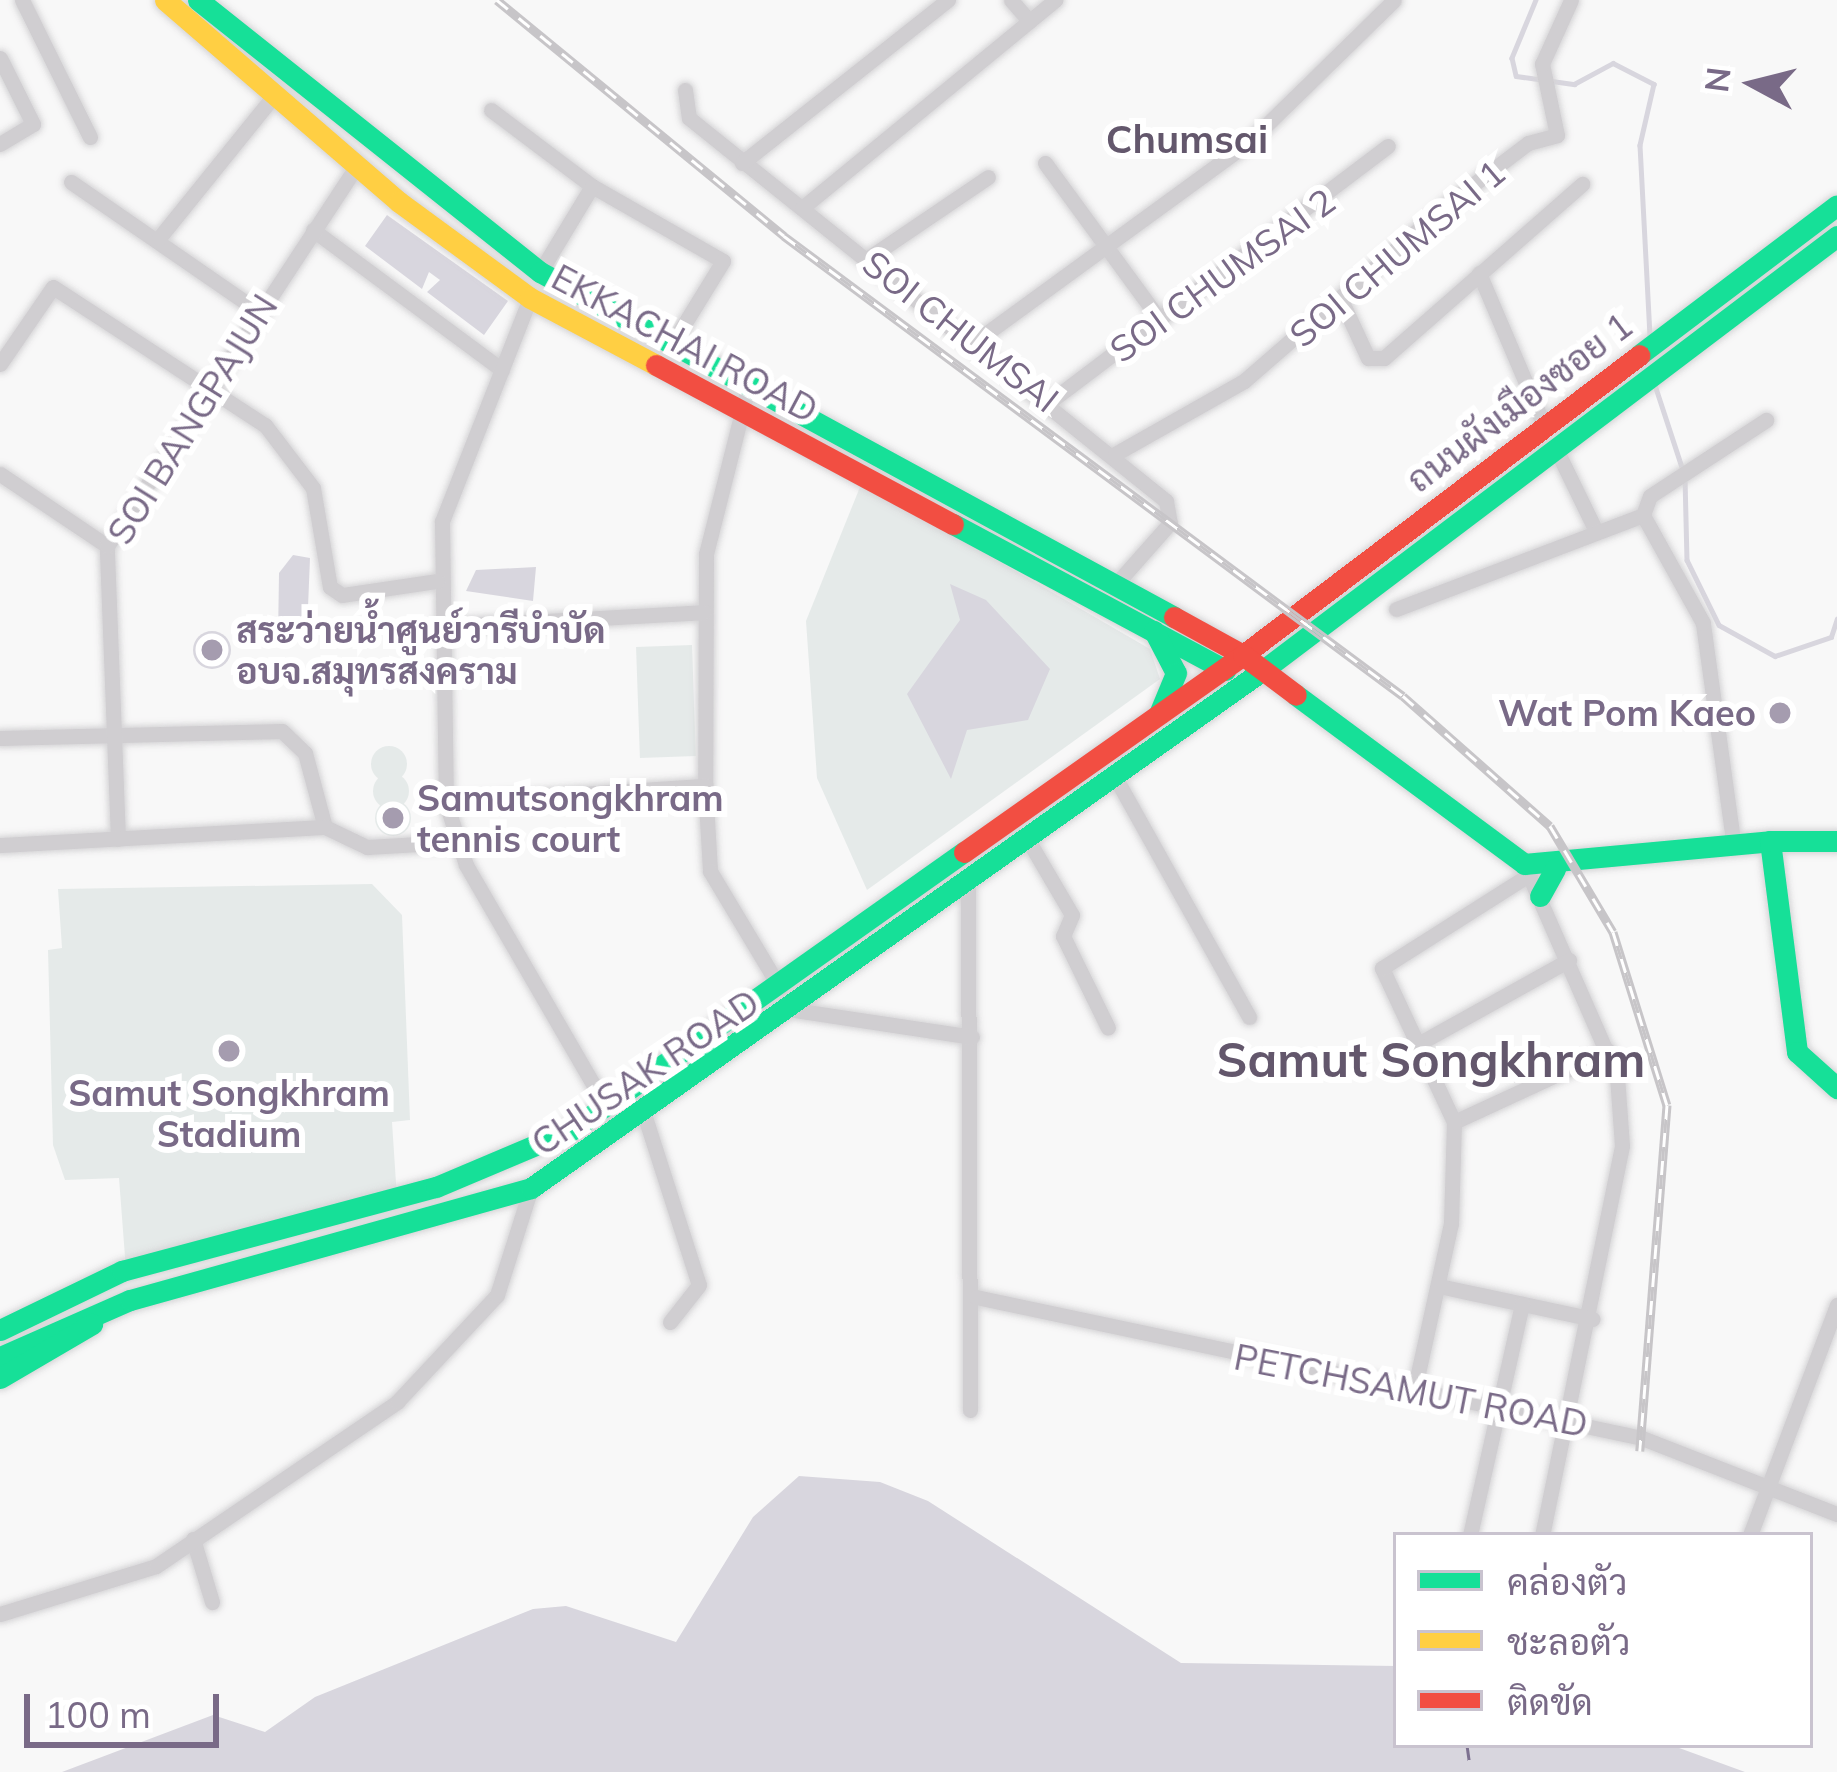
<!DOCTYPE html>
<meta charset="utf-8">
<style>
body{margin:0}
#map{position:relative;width:1837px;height:1772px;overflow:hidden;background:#f8f8f8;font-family:Mulish,Sarabun,sans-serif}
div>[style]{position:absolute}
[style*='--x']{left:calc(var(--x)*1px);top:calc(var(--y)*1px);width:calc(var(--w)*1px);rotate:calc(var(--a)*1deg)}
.green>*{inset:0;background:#e5eae9;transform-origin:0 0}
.round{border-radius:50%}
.water>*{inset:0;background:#d8d6de}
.stream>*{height:4.5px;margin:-2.25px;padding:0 2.25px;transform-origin:2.25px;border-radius:2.25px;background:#d8d6de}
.ferry>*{height:3px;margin-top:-1.5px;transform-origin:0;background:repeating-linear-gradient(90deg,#7c7090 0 15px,transparent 0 27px)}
.roads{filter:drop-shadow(0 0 3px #d5d4d6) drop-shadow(0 0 3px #d5d4d6)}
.street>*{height:15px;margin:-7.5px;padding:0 7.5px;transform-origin:7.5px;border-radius:7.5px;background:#d0ced1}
.fast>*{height:21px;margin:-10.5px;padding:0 10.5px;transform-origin:10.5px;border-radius:10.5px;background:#16e098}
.slow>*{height:21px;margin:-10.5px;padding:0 10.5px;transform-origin:10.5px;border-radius:10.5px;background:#ffcf43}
.jam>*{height:21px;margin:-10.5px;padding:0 10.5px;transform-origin:10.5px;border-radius:10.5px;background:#f24e42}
.rail>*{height:9px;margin-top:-4.5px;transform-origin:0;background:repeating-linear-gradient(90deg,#fff 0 14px,#c7c5c8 0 28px);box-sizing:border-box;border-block:3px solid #c7c5c8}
.dots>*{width:33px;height:33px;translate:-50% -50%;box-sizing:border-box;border:6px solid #fff;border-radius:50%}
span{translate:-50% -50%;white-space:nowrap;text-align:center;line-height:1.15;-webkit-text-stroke:12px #fff;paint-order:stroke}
.street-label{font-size:36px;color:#796a87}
.poi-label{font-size:36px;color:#796a87;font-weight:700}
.left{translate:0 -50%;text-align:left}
.right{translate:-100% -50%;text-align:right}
.neighbourhood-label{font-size:39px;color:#63576c;font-weight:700}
.district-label{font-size:48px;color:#63576c;font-weight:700}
.legend{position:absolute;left:1393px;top:1532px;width:420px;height:216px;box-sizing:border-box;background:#fff;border:3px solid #c9c3cf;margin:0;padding:15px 21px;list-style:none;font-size:36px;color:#796a87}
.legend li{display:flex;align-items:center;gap:24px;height:60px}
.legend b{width:60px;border:3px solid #c9c3cf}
.north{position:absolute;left:1693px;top:24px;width:120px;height:120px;-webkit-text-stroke:9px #fff;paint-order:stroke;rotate:277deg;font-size:33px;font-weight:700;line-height:48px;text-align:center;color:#796a87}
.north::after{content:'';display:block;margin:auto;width:42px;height:54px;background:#796a87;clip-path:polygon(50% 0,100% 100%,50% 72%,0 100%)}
.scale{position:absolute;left:24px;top:1694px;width:195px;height:54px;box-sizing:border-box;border:6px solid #796a87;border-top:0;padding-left:15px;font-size:36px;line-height:42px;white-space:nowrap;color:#796a87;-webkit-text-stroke:9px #fff;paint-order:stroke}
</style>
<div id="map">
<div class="green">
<div style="clip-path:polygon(862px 482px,1150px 649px,1160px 679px,867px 890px,817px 778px,806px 621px)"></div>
<div style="left:692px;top:645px;width:111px;height:56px;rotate:88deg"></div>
<div class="round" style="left:371px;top:746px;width:36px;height:36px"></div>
<div class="round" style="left:373px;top:773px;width:36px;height:36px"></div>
<div class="round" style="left:375px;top:800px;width:36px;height:36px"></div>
<div style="clip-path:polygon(372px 884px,402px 915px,410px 1120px,392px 1122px,397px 1198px,126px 1270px,119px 1178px,65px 1180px,53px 1145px,48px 950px,62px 948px,58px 889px)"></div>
</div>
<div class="water">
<div style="clip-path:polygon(387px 215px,508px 301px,484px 335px,427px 292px,440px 280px,429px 272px,422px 289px,365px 246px)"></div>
<div style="clip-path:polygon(293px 555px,310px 558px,307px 632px,278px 638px,279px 573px)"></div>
<div style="clip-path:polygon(536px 567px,533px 601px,466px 591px,476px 570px)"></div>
<div style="clip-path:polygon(950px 584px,986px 600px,1050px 669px,1028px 720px,967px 730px,951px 779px,907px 694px,960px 620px)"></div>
<div class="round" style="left:193px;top:631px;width:38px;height:38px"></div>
<div style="clip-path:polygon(799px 1476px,880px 1482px,928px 1501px,1181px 1663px,1396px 1666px,1396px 1745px,1671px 1745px,1745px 1772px,62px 1772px,213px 1715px,265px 1732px,315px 1697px,533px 1609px,566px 1606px,676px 1642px,753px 1517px)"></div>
</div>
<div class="stream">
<div style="--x:1536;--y:0;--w:63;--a:112.5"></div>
<div style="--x:1512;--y:58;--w:18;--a:77"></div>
<div style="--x:1516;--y:76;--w:59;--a:7.9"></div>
<div style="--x:1574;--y:84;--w:44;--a:-28.3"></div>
<div style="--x:1613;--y:63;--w:46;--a:27.1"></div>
<div style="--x:1654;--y:84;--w:63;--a:102.9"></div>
<div style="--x:1640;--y:145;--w:190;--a:87"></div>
<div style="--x:1654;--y:382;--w:89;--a:71.8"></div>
<div style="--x:1685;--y:478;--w:82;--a:88.6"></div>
<div style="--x:1687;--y:560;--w:72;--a:63.8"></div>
<div style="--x:1719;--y:625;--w:64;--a:29"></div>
<div style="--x:1775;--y:656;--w:59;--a:-18.7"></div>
<div style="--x:1831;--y:637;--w:19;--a:-72"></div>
</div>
<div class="ferry">
<div style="--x:1467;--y:1745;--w:27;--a:82"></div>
</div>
<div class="roads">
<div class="street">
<div style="--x:22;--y:0;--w:153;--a:63.6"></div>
<div style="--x:1011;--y:0;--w:28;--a:49"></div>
<div style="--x:0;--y:58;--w:74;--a:63.4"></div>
<div style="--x:33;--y:124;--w:39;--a:149"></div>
<div style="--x:685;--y:90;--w:28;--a:82"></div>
<div style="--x:689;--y:118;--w:612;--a:38.76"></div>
<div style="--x:1166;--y:501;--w:22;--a:80"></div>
<div style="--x:1170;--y:523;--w:81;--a:131.5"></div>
<div style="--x:491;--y:110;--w:126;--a:37"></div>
<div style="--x:592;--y:186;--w:151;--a:29.8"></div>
<div style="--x:723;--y:261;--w:97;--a:121.6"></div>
<div style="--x:742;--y:163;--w:263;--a:-38.4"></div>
<div style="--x:1045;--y:163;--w:195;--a:53.8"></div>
<div style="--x:71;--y:182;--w:227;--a:34.6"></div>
<div style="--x:802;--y:208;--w:328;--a:-39.4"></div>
<div style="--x:313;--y:230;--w:235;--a:36.5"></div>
<div style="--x:159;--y:238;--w:185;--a:-51.1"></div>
<div style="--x:867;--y:259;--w:146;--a:-34.1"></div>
<div style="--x:540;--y:272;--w:100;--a:-58.8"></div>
<div style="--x:1479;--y:273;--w:163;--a:66.9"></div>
<div style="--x:530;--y:298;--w:240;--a:111.5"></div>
<div style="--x:442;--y:521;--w:282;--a:89.2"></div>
<div style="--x:446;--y:803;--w:65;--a:72.1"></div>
<div style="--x:466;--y:865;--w:277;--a:59.9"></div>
<div style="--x:1342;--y:302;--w:62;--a:65.1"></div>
<div style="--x:1368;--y:358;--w:16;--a:0"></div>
<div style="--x:1384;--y:358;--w:264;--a:-41.3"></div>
<div style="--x:976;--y:341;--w:336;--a:-36.1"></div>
<div style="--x:1248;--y:143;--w:204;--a:-44.4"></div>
<div style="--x:0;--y:364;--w:93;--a:-55.5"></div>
<div style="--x:53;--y:287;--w:253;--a:33.1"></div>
<div style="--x:265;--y:425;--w:79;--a:52.7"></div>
<div style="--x:313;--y:488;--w:100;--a:80.3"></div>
<div style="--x:330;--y:587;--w:14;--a:34"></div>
<div style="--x:342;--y:595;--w:96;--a:-8.4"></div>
<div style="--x:749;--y:384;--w:175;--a:104.2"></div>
<div style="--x:706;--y:554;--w:232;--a:90.2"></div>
<div style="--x:705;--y:786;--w:85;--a:86.6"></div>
<div style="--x:710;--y:871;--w:136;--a:59.1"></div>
<div style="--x:1052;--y:400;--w:421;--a:-37.1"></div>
<div style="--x:1555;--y:447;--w:89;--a:64"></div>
<div style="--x:1115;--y:454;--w:148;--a:-29.5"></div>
<div style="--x:1244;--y:381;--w:267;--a:-41"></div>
<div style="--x:1445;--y:206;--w:104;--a:-37.2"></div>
<div style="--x:1528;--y:143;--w:30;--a:-15"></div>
<div style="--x:1557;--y:135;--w:73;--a:-101.9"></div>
<div style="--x:1542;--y:64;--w:70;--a:-65.6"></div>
<div style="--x:0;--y:474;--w:129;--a:33.9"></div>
<div style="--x:1396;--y:609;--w:264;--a:-20.8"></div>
<div style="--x:437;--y:627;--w:267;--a:-3.2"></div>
<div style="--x:0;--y:738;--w:282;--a:-1.4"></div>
<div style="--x:282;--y:731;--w:32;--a:44"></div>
<div style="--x:305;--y:753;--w:77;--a:74.9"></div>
<div style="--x:325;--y:827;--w:47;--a:25.5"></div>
<div style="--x:367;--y:847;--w:87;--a:-3.3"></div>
<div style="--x:1115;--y:777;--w:275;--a:60.8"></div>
<div style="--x:446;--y:803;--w:260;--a:-3.8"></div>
<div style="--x:118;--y:839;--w:293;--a:-92.2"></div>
<div style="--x:107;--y:546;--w:453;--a:-56.7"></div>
<div style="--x:1028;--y:840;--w:87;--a:59.6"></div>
<div style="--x:1072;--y:915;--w:23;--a:113"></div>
<div style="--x:1063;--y:936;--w:102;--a:63.9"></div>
<div style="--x:1733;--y:840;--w:219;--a:-97.9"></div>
<div style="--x:1703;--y:623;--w:124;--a:-119.1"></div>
<div style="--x:1643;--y:515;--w:20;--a:-70"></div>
<div style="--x:1650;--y:496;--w:139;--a:-33.2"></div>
<div style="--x:0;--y:845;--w:325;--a:-3.2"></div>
<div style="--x:1524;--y:864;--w:232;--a:66.3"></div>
<div style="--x:1617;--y:1076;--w:70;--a:85.9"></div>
<div style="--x:1622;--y:1146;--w:397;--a:101.6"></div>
<div style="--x:968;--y:884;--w:526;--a:89.78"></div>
<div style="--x:794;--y:1010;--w:180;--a:8.6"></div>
<div style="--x:1418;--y:1044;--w:173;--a:-29.1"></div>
<div style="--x:645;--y:1117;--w:176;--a:72.2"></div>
<div style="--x:699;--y:1285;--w:47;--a:128.1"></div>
<div style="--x:1454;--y:1122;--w:170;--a:-24.8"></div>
<div style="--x:1439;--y:1286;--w:157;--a:12.1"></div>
<div style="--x:976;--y:1297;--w:681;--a:11.95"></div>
<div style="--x:1642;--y:1438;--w:209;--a:21.3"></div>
<div style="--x:1415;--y:1387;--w:168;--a:-77.6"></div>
<div style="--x:1451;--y:1223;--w:101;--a:-88.3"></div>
<div style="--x:1454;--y:1122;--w:170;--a:-115.1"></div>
<div style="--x:1382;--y:968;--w:175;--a:-32.4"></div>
<div style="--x:1470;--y:1535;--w:237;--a:-77.3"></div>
<div style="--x:1750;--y:1535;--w:246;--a:-69.3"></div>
<div style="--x:193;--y:1539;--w:66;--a:73.2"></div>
<div style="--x:0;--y:1614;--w:163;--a:-17.1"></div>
<div style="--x:156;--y:1566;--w:292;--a:-34.2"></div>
<div style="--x:397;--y:1402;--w:146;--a:-46.9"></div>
<div style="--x:497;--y:1295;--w:112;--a:-72.4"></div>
</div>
<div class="fast">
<div style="--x:198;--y:0;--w:437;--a:38.5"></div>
<div style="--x:540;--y:272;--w:722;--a:28.55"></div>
<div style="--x:1639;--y:355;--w:248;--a:-37.1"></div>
<div style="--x:953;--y:524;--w:309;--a:28.2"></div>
<div style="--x:1154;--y:631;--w:47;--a:62.4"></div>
<div style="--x:1176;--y:673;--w:44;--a:112.5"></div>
<div style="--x:1266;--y:668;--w:716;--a:-37.11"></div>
<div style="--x:1296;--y:695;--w:284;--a:36.5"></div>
<div style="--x:1524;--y:864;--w:247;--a:-5.3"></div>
<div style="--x:1770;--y:841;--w:213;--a:82.7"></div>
<div style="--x:1797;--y:1052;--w:54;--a:42"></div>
<div style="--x:1770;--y:841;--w:67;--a:0"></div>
<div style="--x:1540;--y:896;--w:31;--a:-61"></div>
<div style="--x:0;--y:1330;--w:136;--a:-25.8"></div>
<div style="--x:122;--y:1271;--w:325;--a:-15"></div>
<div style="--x:436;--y:1187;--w:147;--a:-22.9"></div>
<div style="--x:571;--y:1130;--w:481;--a:-35.3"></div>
<div style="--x:0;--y:1357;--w:142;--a:-23.7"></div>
<div style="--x:130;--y:1300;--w:416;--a:-15.6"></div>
<div style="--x:531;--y:1188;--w:900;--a:-35.28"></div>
<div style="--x:0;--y:1378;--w:107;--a:-30.4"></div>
</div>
<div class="slow">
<div style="--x:165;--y:0;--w:309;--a:40.8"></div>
<div style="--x:399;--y:202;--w:162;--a:36.2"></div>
<div style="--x:530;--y:298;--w:143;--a:28"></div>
</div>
<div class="jam">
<div style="--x:656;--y:365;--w:337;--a:28.2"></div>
<div style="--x:1174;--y:617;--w:79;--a:28.8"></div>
<div style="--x:1243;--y:655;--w:497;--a:-37.1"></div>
<div style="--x:964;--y:852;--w:342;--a:-35.2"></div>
<div style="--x:1243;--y:655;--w:66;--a:37"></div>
</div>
</div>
<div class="rail">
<div style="--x:497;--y:0;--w:372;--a:39.4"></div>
<div style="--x:784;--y:236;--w:771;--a:36.62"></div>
<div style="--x:1403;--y:696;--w:196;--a:41.5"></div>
<div style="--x:1550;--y:826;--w:123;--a:59.3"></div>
<div style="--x:1613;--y:932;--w:181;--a:72.7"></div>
<div style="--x:1667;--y:1105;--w:347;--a:94.5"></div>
</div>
<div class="dots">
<div style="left:212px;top:650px;background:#a59caf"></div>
<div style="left:1780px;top:713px;background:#a59caf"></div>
<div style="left:393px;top:818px;background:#a59caf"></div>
<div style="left:229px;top:1051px;background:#a59caf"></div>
</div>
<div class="street-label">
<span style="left:1397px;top:253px;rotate:-40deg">SOI CHUMSAI 1</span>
<span style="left:1222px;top:275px;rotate:-36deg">SOI CHUMSAI 2</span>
<span style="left:961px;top:331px;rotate:38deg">SOI CHUMSAI</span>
<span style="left:685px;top:343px;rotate:28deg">EKKACHAI ROAD</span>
<span style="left:1519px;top:402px;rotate:-37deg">ถนนผังเมืองซอย 1</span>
<span style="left:192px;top:419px;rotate:-58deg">SOI BANGPAJUN</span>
<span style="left:645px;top:1072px;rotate:-34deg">CHUSAK ROAD</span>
<span style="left:1411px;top:1390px;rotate:11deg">PETCHSAMUT ROAD</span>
</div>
<div class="poi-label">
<span class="left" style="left:236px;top:650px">สระว่ายน้ำศูนย์วารีบำบัด<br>อบจ.สมุทรสงคราม</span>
<span class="right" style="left:1756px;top:713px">Wat Pom Kaeo</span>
<span class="left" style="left:417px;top:818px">Samutsongkhram<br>tennis court</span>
<span style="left:229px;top:1113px">Samut Songkhram<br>Stadium</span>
</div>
<div class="neighbourhood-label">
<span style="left:1187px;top:139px">Chumsai</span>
</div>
<div class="district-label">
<span style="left:1431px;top:1060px">Samut Songkhram</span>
</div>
<ul class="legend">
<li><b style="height:15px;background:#16e098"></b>คล่องตัว</li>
<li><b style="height:15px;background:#ffcf43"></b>ชะลอตัว</li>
<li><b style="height:15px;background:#f24e42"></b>ติดขัด</li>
</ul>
<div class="north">N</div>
<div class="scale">100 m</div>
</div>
